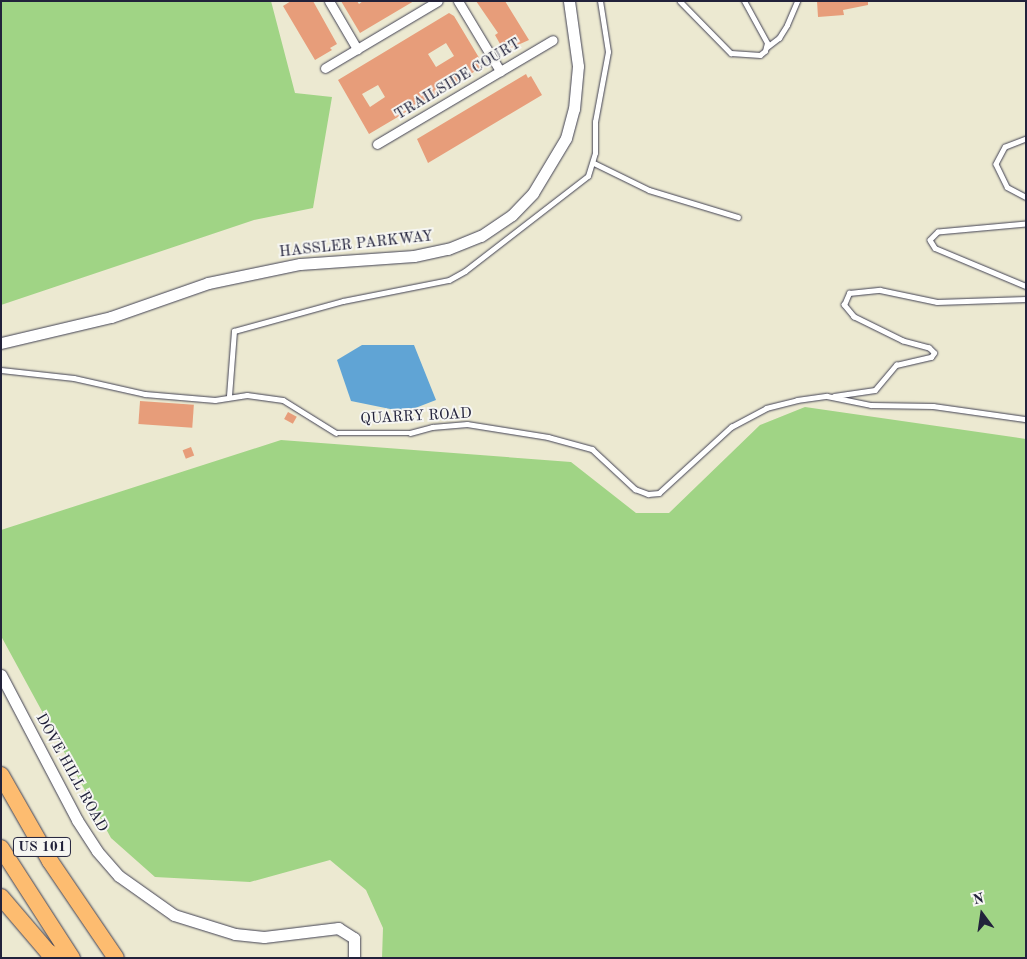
<!DOCTYPE html>
<style>
body{margin:0}
#map{position:relative;width:1027px;height:959px;overflow:hidden;background:#ece9d1;font-family:"Old Standard TT",serif}
div>[style]{position:absolute}
[style*='--x']{left:calc(var(--x)*1px);top:calc(var(--y)*1px);width:calc(var(--w)*1px);rotate:calc(var(--a)*1deg)}
.green>*{inset:0;background:#a0d485}
.water>*{inset:0;background:#60a4d5}
.building>*{inset:0;background:#e79d7a;transform-origin:0 0}
.roads{filter:drop-shadow(0 0 1px #404052) drop-shadow(0 0 1px #404052)}
.service>*{height:4.5px;margin:-2.25px;padding:0 2.25px;transform-origin:2.25px;border-radius:2.25px;background:#fff}
.minor>*{height:9px;margin:-4.5px;padding:0 4.5px;transform-origin:4.5px;border-radius:4.5px;background:#fff}
.tertiary>*{height:11px;margin:-5.5px;padding:0 5.5px;transform-origin:5.5px;border-radius:5.5px;background:#fff}
.motorway>*{height:16px;margin:-8px;padding:0 8px;transform-origin:8px;border-radius:8px;background:#fdbc70}
span{translate:-50% -50%;white-space:nowrap;text-align:center;line-height:1.15;-webkit-text-stroke:4px #f6f6f2;paint-order:stroke}
.shield-label span{padding:1px 4px;background:#f6f6f2;border:1px solid;border-radius:4px;-webkit-text-stroke-width:0}
.shield-label{font-size:14px;color:#22223b;font-weight:700}
.street-label{font-size:15px;color:#22223b}
.frame{position:absolute;inset:0;border:2px solid #22223b;pointer-events:none}
.north{position:absolute;left:957px;top:889px;width:50px;height:50px;-webkit-text-stroke:4px #f6f6f2;paint-order:stroke;rotate:346deg;font-size:14px;font-weight:700;line-height:20px;text-align:center;color:#22223b}
.north::after{content:'';display:block;margin:auto;width:18px;height:22px;background:#22223b;clip-path:polygon(50% 0,100% 100%,50% 72%,0 100%)}
</style>
<div id="map">
<div class="green">
<div style="clip-path:polygon(1px 1px,271px 1px,295px 93px,332px 97px,313px 208px,254px 220px,1px 305px)"></div>
<div style="clip-path:polygon(805px 407px,1026px 439px,1026px 958px,382px 958px,383px 928px,366px 890px,330px 860px,250px 882px,155px 877px,111px 838px,1px 636px,1px 530px,281px 440px,571px 462px,636px 513px,669px 513px,760px 425px)"></div>
</div>
<div class="water">
<div style="clip-path:polygon(362px 345px,414px 345px,436px 400px,405px 412px,351px 401px,337px 360px)"></div>
</div>
<div class="building">
<div style="clip-path:polygon(291px 1px,313px 1px,337px 44px,330px 48px,332px 50px,315px 60px,283px 6px)"></div>
<div style="clip-path:polygon(341px 1px,357px 1px,359px 4px,363px 1px,414px 1px,360px 33px)"></div>
<div style="clip-path:polygon(476px 1px,505px 1px,529px 40px,504px 51px,495px 35px,498px 33px)"></div>
<div style="clip-path:polygon(817px 1px,868px 1px,868px 5px,843px 10px,844px 15px,818px 17px)"></div>
<div style="clip-path:polygon(evenodd,449px 13px,454px 16px,484px 66px,369px 134px,338px 80px,449px 13px,446px 43px,454px 56px,436px 67px,428px 54px,446px 43px,449px 13px,378px 85px,385px 97px,370px 107px,362px 94px,378px 85px)"></div>
<div style="clip-path:polygon(526px 74px,528px 78px,531px 76px,542px 95px,428px 163px,417px 139px)"></div>
<div style="left:140px;top:401px;width:54px;height:23px;rotate:4deg"></div>
<div style="left:288px;top:412px;width:10px;height:8px;rotate:29deg"></div>
<div style="left:191px;top:447px;width:9px;height:9px;rotate:69deg"></div>
</div>
<div class="roads">
<div class="service">
<div style="--x:680;--y:1;--w:73;--a:45.6"></div>
<div style="--x:731;--y:53;--w:29;--a:4"></div>
<div style="--x:760;--y:55;--w:6;--a:-39"></div>
<div style="--x:765;--y:51;--w:8;--a:-76"></div>
<div style="--x:767;--y:43;--w:48;--a:-118.7"></div>
<div style="--x:767;--y:47;--w:15;--a:-37"></div>
<div style="--x:779;--y:38;--w:15;--a:-58"></div>
<div style="--x:787;--y:25;--w:26;--a:-67"></div>
<div style="--x:1026;--y:139;--w:22;--a:159"></div>
<div style="--x:1005;--y:147;--w:19;--a:118"></div>
<div style="--x:996;--y:164;--w:25;--a:64"></div>
<div style="--x:1007;--y:187;--w:21;--a:28"></div>
<div style="--x:594;--y:163;--w:61;--a:26.1"></div>
<div style="--x:649;--y:190;--w:93;--a:16.9"></div>
<div style="--x:1026;--y:224;--w:88;--a:174.8"></div>
<div style="--x:938;--y:232;--w:11;--a:135"></div>
<div style="--x:930;--y:240;--w:9;--a:58"></div>
<div style="--x:935;--y:248;--w:99;--a:22.7"></div>
<div style="--x:1;--y:370;--w:73;--a:6.3"></div>
<div style="--x:74;--y:378;--w:73;--a:12.7"></div>
<div style="--x:145;--y:394;--w:70;--a:4.9"></div>
<div style="--x:215;--y:400;--w:32;--a:-9"></div>
<div style="--x:247;--y:395;--w:36;--a:8"></div>
<div style="--x:283;--y:400;--w:62;--a:31.9"></div>
<div style="--x:336;--y:433;--w:74;--a:0"></div>
<div style="--x:410;--y:433;--w:23;--a:-15"></div>
<div style="--x:432;--y:427;--w:35;--a:-5"></div>
<div style="--x:467;--y:424;--w:82;--a:9.1"></div>
<div style="--x:548;--y:437;--w:46;--a:15.3"></div>
<div style="--x:592;--y:449;--w:59;--a:42.9"></div>
<div style="--x:635;--y:489;--w:14;--a:21"></div>
<div style="--x:648;--y:494;--w:11;--a:-5"></div>
<div style="--x:659;--y:493;--w:98;--a:-42.5"></div>
<div style="--x:731;--y:427;--w:40;--a:-28"></div>
<div style="--x:766;--y:408;--w:32;--a:-14"></div>
<div style="--x:797;--y:400;--w:30;--a:-8"></div>
<div style="--x:827;--y:396;--w:45;--a:11.6"></div>
<div style="--x:871;--y:405;--w:62;--a:0.9"></div>
<div style="--x:933;--y:406;--w:94;--a:8"></div>
<div style="--x:229;--y:396;--w:65;--a:-85.6"></div>
<div style="--x:234;--y:331;--w:113;--a:-15.4"></div>
<div style="--x:343;--y:301;--w:108;--a:-11.2"></div>
<div style="--x:449;--y:280;--w:18;--a:-29"></div>
<div style="--x:465;--y:271;--w:155;--a:-37.7"></div>
<div style="--x:588;--y:176;--w:24;--a:-73"></div>
<div style="--x:595;--y:153;--w:31;--a:-90"></div>
<div style="--x:595;--y:122;--w:71;--a:-79.5"></div>
<div style="--x:608;--y:52;--w:52;--a:-98.9"></div>
<div style="--x:834;--y:396;--w:41;--a:-8.3"></div>
<div style="--x:875;--y:390;--w:33;--a:-50"></div>
<div style="--x:896;--y:365;--w:36;--a:-13"></div>
<div style="--x:931;--y:357;--w:5;--a:-53"></div>
<div style="--x:934;--y:353;--w:7;--a:-135"></div>
<div style="--x:929;--y:348;--w:27;--a:-165"></div>
<div style="--x:903;--y:341;--w:55;--a:-153.9"></div>
<div style="--x:854;--y:317;--w:16;--a:-130"></div>
<div style="--x:844;--y:305;--w:13;--a:-67"></div>
<div style="--x:849;--y:293;--w:31;--a:-6"></div>
<div style="--x:880;--y:290;--w:58;--a:11.9"></div>
<div style="--x:937;--y:302;--w:89;--a:-1.9"></div>
</div>
<div class="minor">
<div style="--x:329;--y:1;--w:56;--a:59.7"></div>
<div style="--x:458;--y:1;--w:82;--a:59"></div>
<div style="--x:325;--y:68;--w:131;--a:-30.7"></div>
<div style="--x:377;--y:144;--w:204;--a:-30.6"></div>
</div>
<div class="tertiary">
<div style="--x:1;--y:343;--w:113;--a:-13.3"></div>
<div style="--x:111;--y:317;--w:103;--a:-19.3"></div>
<div style="--x:208;--y:283;--w:94;--a:-11.7"></div>
<div style="--x:300;--y:264;--w:114;--a:-4"></div>
<div style="--x:414;--y:256;--w:35;--a:-12"></div>
<div style="--x:448;--y:249;--w:35;--a:-22"></div>
<div style="--x:481;--y:236;--w:37;--a:-34"></div>
<div style="--x:512;--y:215;--w:30;--a:-46"></div>
<div style="--x:533;--y:193;--w:64;--a:-59"></div>
<div style="--x:566;--y:138;--w:30;--a:-75"></div>
<div style="--x:574;--y:109;--w:43;--a:-84.7"></div>
<div style="--x:578;--y:66;--w:66;--a:-97.9"></div>
<div style="--x:1;--y:675;--w:164;--a:62.3"></div>
<div style="--x:77;--y:820;--w:37;--a:57"></div>
<div style="--x:97;--y:851;--w:33;--a:49"></div>
<div style="--x:119;--y:876;--w:67;--a:35.3"></div>
<div style="--x:174;--y:915;--w:64;--a:17.3"></div>
<div style="--x:235;--y:934;--w:29;--a:6"></div>
<div style="--x:264;--y:937;--w:75;--a:-6.9"></div>
<div style="--x:338;--y:928;--w:19;--a:32"></div>
<div style="--x:354;--y:938;--w:20;--a:90"></div>
</div>
<div class="motorway">
<div style="--x:1;--y:775;--w:99;--a:60.3"></div>
<div style="--x:50;--y:861;--w:117;--a:55.8"></div>
<div style="--x:1;--y:848;--w:131;--a:57.2"></div>
<div style="--x:1;--y:897;--w:72;--a:49.5"></div>
<div style="--x:48;--y:952;--w:13;--a:27"></div>
</div>
</div>
<div class="shield-label">
<span style="left:42px;top:847px">US 101</span>
</div>
<div class="street-label">
<span style="left:458px;top:80px;rotate:-31deg">TRAILSIDE COURT</span>
<span style="left:356px;top:245px;rotate:-6deg">HASSLER PARKWAY</span>
<span style="left:416px;top:417px;rotate:-3deg">QUARRY ROAD</span>
<span style="left:71px;top:773px;rotate:61deg">DOVE HILL ROAD</span>
</div>
<div class="frame"></div>
<div class="north">N</div>
</div>
